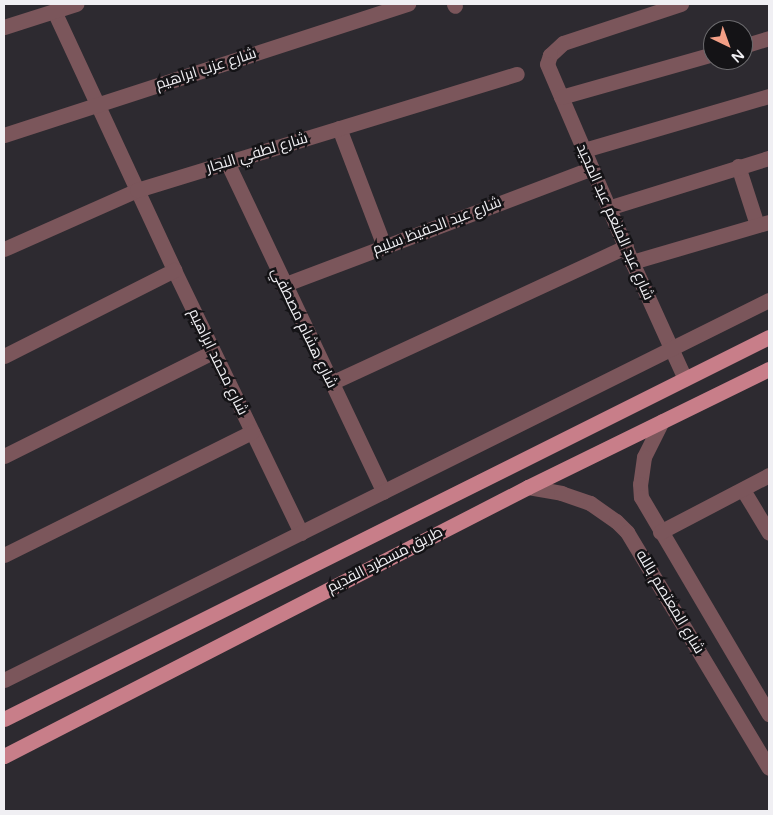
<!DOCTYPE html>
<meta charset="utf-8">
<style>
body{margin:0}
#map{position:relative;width:773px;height:815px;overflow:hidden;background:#2d2a30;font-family:"Varela Round",Cairo,sans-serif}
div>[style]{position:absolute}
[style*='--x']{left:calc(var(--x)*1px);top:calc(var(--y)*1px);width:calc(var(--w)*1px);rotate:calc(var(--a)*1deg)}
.minor>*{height:15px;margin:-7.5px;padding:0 7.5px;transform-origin:7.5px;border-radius:7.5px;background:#7b565b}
.major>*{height:15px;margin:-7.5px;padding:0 7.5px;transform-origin:7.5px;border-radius:7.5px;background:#c87e89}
span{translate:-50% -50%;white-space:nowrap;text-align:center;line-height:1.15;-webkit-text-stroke:5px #141316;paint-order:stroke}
.street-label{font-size:15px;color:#f0eff3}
.frame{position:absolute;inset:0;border:5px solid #f0eff3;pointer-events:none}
.north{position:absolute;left:703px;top:20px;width:50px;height:50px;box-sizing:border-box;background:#141316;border:1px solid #6c6b6e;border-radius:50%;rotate:138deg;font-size:14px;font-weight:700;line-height:20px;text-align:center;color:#f0eff3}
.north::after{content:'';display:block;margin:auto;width:18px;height:22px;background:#f39f86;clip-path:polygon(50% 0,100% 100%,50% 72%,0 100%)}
</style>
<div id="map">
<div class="minor">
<div style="--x:454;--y:4;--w:2;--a:63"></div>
<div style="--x:681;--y:4;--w:124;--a:161.7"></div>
<div style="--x:563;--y:43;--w:18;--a:137"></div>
<div style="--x:550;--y:55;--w:9;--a:108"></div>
<div style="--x:547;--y:64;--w:215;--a:66.8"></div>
<div style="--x:632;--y:262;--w:128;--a:65.6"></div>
<div style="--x:54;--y:11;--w:285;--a:65.1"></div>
<div style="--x:174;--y:270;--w:292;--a:64.2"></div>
<div style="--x:4;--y:27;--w:76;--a:-17.7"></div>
<div style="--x:743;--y:46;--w:27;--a:-17"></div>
<div style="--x:561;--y:97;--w:158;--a:-15.8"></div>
<div style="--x:339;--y:128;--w:126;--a:69.1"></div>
<div style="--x:4;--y:135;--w:425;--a:-18"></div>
<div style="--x:584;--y:150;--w:193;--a:-16.3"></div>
<div style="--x:227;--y:162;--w:365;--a:64.6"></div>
<div style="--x:738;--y:166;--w:62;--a:72.1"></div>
<div style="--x:608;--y:208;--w:169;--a:-17.3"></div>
<div style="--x:4;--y:249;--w:145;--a:-23.9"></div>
<div style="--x:137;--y:190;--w:397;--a:-17"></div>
<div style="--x:632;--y:262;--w:143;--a:-16.3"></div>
<div style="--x:283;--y:285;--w:330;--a:-20.7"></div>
<div style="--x:4;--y:356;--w:191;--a:-26.8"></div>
<div style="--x:331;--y:383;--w:325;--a:-24.8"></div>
<div style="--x:662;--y:421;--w:40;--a:116.6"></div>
<div style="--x:644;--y:457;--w:27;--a:98"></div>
<div style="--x:640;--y:484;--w:13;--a:86"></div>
<div style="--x:641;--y:497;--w:252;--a:59.5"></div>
<div style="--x:4;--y:456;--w:233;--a:-26.5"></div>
<div style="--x:528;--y:487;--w:34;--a:10"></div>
<div style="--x:561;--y:493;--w:31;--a:19"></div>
<div style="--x:590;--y:503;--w:32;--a:35"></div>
<div style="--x:616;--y:521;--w:16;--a:45"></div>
<div style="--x:627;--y:532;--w:275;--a:59"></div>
<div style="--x:743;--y:490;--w:50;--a:58.8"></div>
<div style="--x:660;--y:532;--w:123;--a:-27.6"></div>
<div style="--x:4;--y:555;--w:277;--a:-26.4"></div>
<div style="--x:4;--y:680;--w:854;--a:-26.42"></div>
</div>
<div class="major">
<div style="--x:4;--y:719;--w:855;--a:-26.54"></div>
<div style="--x:4;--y:756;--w:589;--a:-27.17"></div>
<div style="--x:528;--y:487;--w:268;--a:-26.1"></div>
</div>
<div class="street-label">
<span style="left:206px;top:69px;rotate:-18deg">شارع عزب ابراهيم</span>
<span style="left:257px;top:153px;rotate:-17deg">شارع لطفي النجار</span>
<span style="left:615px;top:222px;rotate:66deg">شارع عبد المنعم عبد المجيد</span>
<span style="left:437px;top:226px;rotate:-21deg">شارع عبد الحفيظ سليم</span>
<span style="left:304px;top:328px;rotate:64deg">شارع هشام مصطفي</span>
<span style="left:218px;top:362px;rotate:64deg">شارع محمد ابراهيم</span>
<span style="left:385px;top:560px;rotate:-27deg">طريق مسطرد القديم</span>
<span style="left:670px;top:602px;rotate:59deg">شارع المعتصم بالله</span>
</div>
<div class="frame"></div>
<div class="north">N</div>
</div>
